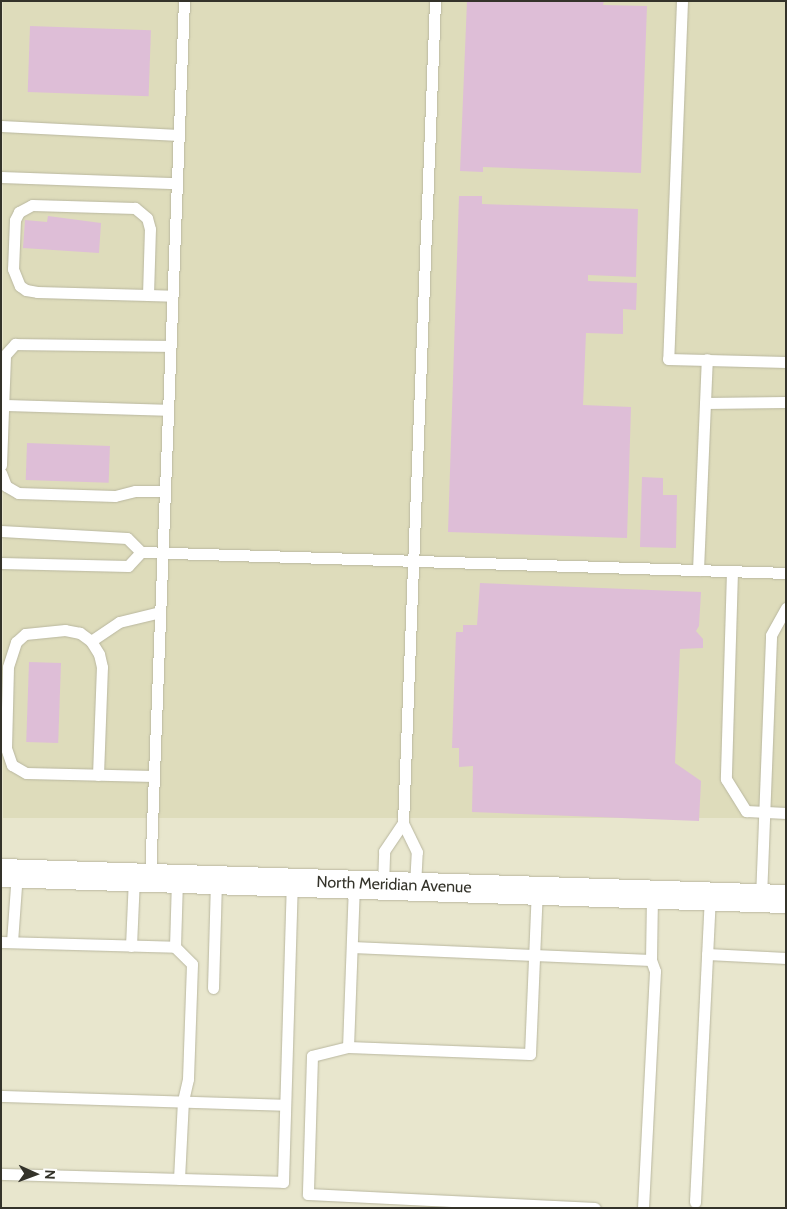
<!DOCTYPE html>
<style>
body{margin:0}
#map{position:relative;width:787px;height:1209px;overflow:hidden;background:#e8e6cd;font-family:Cabin,sans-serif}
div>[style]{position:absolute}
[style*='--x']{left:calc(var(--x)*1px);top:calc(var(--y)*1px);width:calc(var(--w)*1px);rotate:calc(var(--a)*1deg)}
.built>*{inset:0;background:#dedcbb;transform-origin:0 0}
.building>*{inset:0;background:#debed7;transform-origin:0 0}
.roads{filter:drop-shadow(0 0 1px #b9b79f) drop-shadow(0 0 1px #b9b79f)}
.lane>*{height:11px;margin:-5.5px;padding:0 5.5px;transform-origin:5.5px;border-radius:5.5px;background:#fff}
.secondary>*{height:28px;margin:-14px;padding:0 14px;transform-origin:14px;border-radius:14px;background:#fff}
span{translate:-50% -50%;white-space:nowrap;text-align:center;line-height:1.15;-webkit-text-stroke:5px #fff;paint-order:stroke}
.street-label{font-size:16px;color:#34332a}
.frame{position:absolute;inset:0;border:2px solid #34332a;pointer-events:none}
.north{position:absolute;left:10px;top:1149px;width:50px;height:50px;-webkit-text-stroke:4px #fff;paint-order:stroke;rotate:92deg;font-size:14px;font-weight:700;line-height:20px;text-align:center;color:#34332a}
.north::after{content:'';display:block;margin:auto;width:18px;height:22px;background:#34332a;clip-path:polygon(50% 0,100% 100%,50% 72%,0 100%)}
</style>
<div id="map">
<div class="built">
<div style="left:3px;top:1px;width:783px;height:817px"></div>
</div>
<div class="building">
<div style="clip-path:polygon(467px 1px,604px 1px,603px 5px,647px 6px,641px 173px,483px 167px,483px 172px,460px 171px)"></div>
<div style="left:30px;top:26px;width:121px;height:66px;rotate:2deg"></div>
<div style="clip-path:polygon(459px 196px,482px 196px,482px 204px,638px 209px,636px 277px,588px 275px,588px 281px,637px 283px,636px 310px,623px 309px,623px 334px,586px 333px,583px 405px,631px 407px,627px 538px,448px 532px)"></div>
<div style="clip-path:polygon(48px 216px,101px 223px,99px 253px,23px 248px,25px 220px,47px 222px)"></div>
<div style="left:27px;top:443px;width:83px;height:37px;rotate:2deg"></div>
<div style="clip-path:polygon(642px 477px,663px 478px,663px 495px,677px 495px,676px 548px,640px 547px)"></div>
<div style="clip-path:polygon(480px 583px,701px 592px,699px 626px,696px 631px,703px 639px,703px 648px,680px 649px,675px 763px,701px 781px,699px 821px,472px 812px,473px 766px,459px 767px,459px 748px,452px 748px,456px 632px,463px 632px,463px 625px,477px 625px)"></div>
<div style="left:29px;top:662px;width:32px;height:80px;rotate:2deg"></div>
</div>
<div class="roads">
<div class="lane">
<div style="--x:682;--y:1;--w:358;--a:92.2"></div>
<div style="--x:668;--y:359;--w:118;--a:1.5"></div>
<div style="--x:1;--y:126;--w:178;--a:2.9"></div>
<div style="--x:1;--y:177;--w:176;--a:2"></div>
<div style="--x:148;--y:295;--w:66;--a:-88.3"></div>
<div style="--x:150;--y:229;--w:11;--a:-105"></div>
<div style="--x:147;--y:218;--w:16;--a:-140"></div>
<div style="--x:135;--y:208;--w:103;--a:-178.3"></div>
<div style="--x:32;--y:205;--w:15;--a:152"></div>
<div style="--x:19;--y:212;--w:9;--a:117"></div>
<div style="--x:15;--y:220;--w:49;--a:92.3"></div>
<div style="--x:13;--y:269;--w:18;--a:68"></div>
<div style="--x:20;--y:286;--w:7;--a:34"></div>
<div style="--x:26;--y:290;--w:11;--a:10"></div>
<div style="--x:37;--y:292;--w:111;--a:1.5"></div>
<div style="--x:148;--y:295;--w:24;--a:2"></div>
<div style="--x:705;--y:403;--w:81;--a:-0.7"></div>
<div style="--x:3;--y:405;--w:165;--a:1.7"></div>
<div style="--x:1;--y:465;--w:110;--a:-87.9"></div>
<div style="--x:5;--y:355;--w:15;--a:-48"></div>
<div style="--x:15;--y:344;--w:155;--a:0.7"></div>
<div style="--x:1;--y:473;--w:14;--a:69"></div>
<div style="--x:6;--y:486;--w:14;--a:30"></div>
<div style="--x:18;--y:493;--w:97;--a:1.8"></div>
<div style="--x:115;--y:496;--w:21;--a:-14"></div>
<div style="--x:135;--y:491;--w:30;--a:0"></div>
<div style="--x:1;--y:531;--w:126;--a:3.2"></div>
<div style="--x:127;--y:538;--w:20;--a:45"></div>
<div style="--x:141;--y:552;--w:19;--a:133"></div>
<div style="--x:128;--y:566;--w:127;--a:-178.6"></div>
<div style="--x:141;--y:552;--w:645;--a:1.86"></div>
<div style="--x:698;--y:570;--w:211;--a:-87.6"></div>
<div style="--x:732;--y:571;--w:208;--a:91.7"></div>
<div style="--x:726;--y:779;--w:38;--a:58"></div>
<div style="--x:746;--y:811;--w:40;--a:2.9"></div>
<div style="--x:91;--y:641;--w:34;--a:-34"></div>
<div style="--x:119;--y:622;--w:42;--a:-13.7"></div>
<div style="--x:98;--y:775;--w:108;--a:-87.9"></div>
<div style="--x:102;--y:667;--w:13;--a:-103"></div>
<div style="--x:99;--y:654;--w:15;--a:-122"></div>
<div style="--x:91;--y:641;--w:14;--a:-144"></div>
<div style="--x:80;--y:633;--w:15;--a:-169"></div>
<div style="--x:65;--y:630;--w:40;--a:174.3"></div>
<div style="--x:25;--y:634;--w:12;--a:138"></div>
<div style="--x:16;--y:642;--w:26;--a:108"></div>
<div style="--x:8;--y:667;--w:81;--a:91.4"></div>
<div style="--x:6;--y:748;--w:18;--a:71"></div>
<div style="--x:12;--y:765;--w:16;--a:30"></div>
<div style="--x:26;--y:773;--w:128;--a:1.3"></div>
<div style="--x:150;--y:877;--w:877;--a:-87.78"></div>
<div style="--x:354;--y:884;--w:163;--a:92.1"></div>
<div style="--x:348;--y:1047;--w:182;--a:2.2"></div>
<div style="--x:530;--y:1054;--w:164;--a:-87.6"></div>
<div style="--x:383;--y:885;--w:34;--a:-88"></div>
<div style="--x:384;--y:851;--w:34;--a:-56"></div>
<div style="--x:415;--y:886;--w:34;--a:-87"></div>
<div style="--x:417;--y:852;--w:32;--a:-116"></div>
<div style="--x:403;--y:823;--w:823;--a:-87.77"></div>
<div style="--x:761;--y:898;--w:263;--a:-87.8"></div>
<div style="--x:771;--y:635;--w:31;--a:-61"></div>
<div style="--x:1;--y:942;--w:174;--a:1.6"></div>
<div style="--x:175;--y:947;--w:69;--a:-88.3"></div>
<div style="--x:12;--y:942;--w:69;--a:-85.9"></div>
<div style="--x:131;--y:946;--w:69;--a:-87.5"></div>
<div style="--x:175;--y:947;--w:24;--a:45"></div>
<div style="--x:192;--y:964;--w:115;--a:92"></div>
<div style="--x:188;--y:1079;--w:22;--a:103"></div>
<div style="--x:183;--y:1100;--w:79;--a:92.9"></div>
<div style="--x:352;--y:947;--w:299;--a:2.5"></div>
<div style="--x:707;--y:954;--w:79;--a:2.9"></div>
<div style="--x:213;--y:988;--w:108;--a:-88.4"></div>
<div style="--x:348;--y:1047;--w:37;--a:166"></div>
<div style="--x:312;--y:1056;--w:138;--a:91.7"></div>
<div style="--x:308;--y:1194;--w:287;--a:2.8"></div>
<div style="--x:1;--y:1096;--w:284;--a:1.8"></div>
<div style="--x:1;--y:1174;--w:282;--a:1.6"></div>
<div style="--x:283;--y:1182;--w:300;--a:-88.3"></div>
<div style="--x:695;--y:1202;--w:306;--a:-87.2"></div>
<div style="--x:643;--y:1208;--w:237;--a:-87.1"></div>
<div style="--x:655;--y:971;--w:12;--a:-110"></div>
<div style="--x:651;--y:960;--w:66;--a:-89.1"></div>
</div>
<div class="secondary">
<div style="--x:1;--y:873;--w:785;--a:1.9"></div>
</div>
</div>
<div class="street-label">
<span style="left:394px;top:885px;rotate:2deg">North Meridian Avenue</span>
</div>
<div class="frame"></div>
<div class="north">N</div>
</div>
